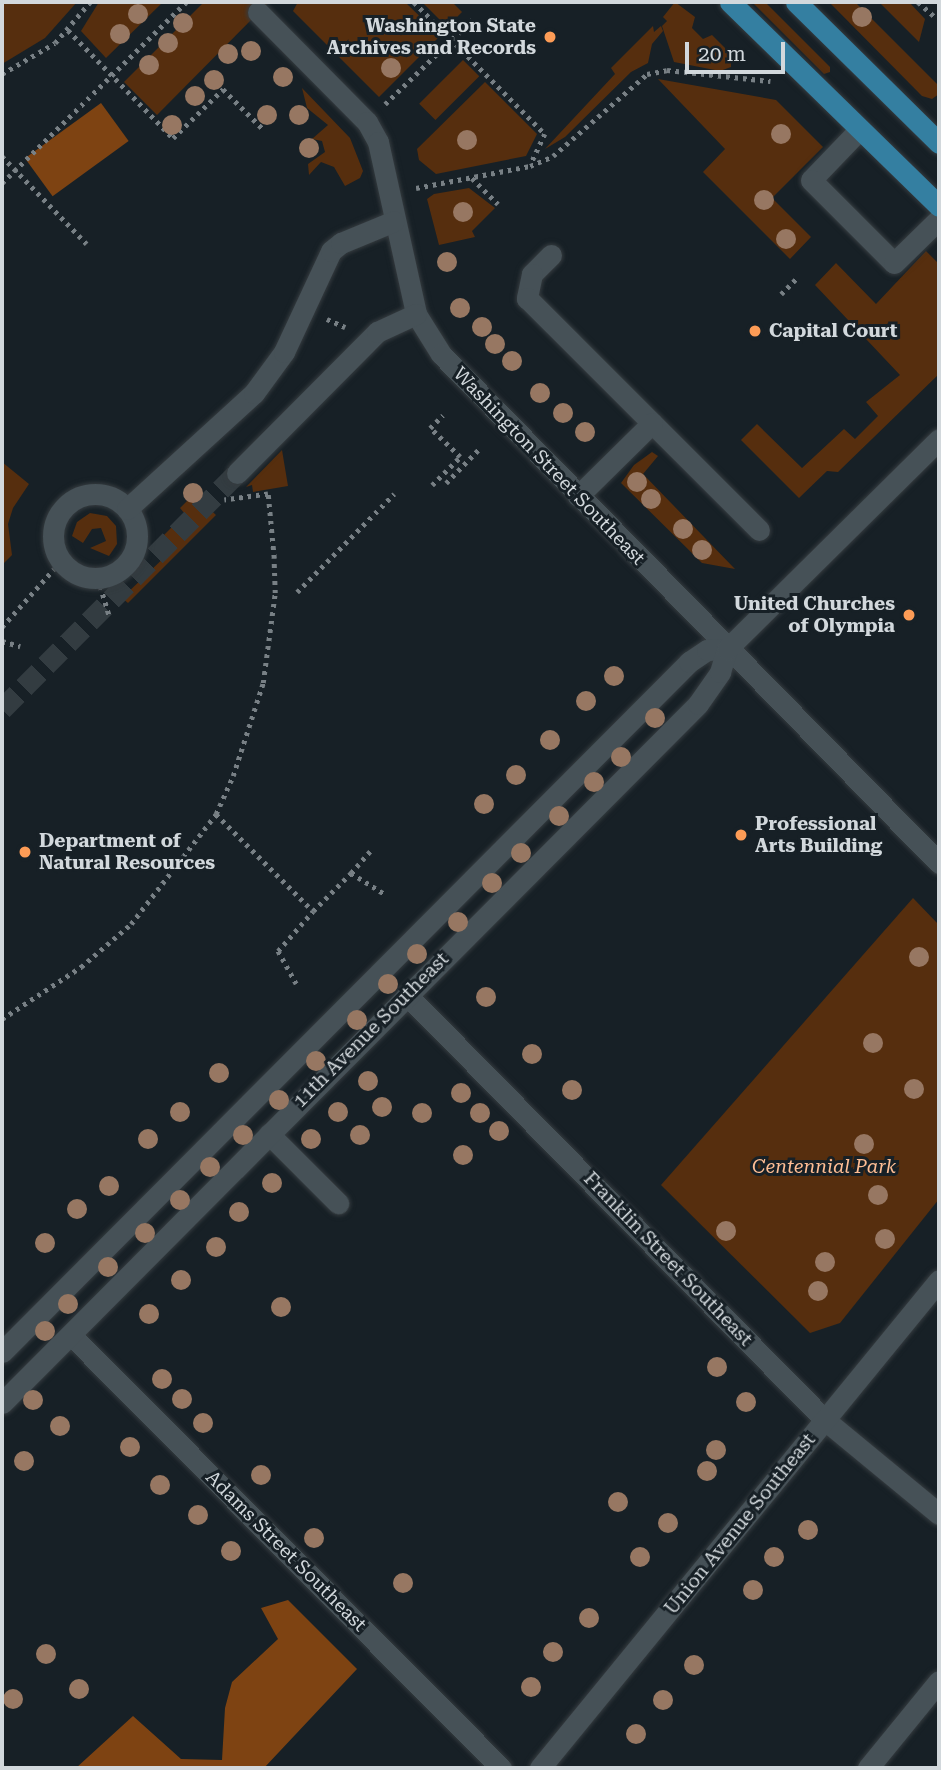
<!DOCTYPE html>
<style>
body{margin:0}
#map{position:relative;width:941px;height:1770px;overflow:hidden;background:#172026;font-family:"Roboto Serif",serif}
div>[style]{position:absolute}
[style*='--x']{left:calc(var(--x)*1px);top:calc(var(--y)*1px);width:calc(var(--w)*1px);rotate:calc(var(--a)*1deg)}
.green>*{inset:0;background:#562e0e;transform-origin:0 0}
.forest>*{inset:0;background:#7e4312;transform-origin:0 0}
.minor-tunnel>*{height:21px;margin-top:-10.5px;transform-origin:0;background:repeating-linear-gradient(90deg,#333c41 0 21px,transparent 0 31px)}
.path>*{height:4.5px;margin-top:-2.25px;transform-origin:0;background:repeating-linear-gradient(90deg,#788085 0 3.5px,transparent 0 8.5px)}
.roads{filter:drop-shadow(0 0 2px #353b3f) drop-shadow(0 0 2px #353b3f)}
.minor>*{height:21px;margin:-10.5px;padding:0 10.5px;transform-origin:10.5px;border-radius:10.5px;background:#465157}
.minor>.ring{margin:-10.5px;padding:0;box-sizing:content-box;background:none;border:21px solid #465157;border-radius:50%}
.major>*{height:21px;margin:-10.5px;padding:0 10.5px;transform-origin:10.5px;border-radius:10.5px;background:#347fa1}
.path-bridge>*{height:4.5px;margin-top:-2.25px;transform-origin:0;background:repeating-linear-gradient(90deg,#788085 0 3.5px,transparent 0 8.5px)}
.trees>*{width:20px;height:20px;margin:-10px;border-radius:50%;background:#977762}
.dots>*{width:19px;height:19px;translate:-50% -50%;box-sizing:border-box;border:4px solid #172026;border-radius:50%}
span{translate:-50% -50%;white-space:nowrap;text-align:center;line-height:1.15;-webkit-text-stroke:6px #172026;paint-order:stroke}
.poi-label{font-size:19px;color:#d2d8dc;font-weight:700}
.right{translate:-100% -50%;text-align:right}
.left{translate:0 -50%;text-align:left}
.street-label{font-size:19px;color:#d2d8dc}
.park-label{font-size:19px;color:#ffbe94;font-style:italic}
.frame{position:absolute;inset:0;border:4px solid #d2d8dc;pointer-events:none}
.scale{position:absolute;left:685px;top:42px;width:100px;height:32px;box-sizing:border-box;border:4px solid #d2d8dc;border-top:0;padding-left:9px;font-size:21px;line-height:24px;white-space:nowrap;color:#d2d8dc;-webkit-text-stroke:5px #172026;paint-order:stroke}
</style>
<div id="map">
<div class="green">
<div style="clip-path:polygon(2px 2px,77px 2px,45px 38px,2px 64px)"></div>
<div style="clip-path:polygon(99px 2px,163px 2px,106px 58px,81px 31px)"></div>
<div style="clip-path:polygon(204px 2px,269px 2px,157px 115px,124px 82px)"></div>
<div style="clip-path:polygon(298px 2px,405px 2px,440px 36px,379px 97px,293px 11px)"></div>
<div style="clip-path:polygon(422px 2px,452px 2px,462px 12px,447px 27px)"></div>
<div style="clip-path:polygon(675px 2px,695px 17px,692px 28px,703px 39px,712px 35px,731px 54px,731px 67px,720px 71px,674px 62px,662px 26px,667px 21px,663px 17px)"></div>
<div style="clip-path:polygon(752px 2px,765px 2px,830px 67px,830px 72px,824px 74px)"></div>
<div style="clip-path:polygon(829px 2px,855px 2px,939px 86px,939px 94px,932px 99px,922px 96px)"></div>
<div style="clip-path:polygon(879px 2px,909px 2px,925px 19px,919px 42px)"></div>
<div style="clip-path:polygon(653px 26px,654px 32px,661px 26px,663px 31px,652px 44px,648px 63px,631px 72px,565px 137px,545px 149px,615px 74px,611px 68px)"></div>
<div style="left:463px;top:60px;width:23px;height:62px;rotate:45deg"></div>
<div style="clip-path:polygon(658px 79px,776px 100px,823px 147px,772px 198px,811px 237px,790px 259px,703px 172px,725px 149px)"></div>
<div style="clip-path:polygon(485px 82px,537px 134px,526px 156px,436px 174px,419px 160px,417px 149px)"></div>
<div style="clip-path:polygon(302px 88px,350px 138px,363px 171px,360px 178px,345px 186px,334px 167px,321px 162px,309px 175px,308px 164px,325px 152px,322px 141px,312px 139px,328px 125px,307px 108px)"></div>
<div style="clip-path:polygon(469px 188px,495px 208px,472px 231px,475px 237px,439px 245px,427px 199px,434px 194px)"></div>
<div style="clip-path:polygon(926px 251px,939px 264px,939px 374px,838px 472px,827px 471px,799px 498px,741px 440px,757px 424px,802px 468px,844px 429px,855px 439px,878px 416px,866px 402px,900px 375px,815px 285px,836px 263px,876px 304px)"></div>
<div style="clip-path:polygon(282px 450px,288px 486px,253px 492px,252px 485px,246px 487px)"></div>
<div style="clip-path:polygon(652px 452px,658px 456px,643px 474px,735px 569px,702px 563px,621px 483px,634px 465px)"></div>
<div style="clip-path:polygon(2px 462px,29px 484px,13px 508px,8px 524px,12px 555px,2px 565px)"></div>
<div style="clip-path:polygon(194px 494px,216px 515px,128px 603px,122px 598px,173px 549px,162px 537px,185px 514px,180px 508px)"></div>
<div style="clip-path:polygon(90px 513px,107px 516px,116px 526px,117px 544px,109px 556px,90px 548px,106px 541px,101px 528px,92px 529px,83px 543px,72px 536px,77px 522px)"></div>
<div style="clip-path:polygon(913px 898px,939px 925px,939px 1199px,840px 1323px,810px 1333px,661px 1185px)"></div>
</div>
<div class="forest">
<div style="left:101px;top:103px;width:47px;height:94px;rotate:54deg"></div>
<div style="clip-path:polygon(288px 1600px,357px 1669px,264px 1768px,76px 1768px,133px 1716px,181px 1759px,222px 1760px,225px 1708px,232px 1682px,278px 1639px,261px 1608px)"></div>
</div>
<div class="minor-tunnel">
<div style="--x:2;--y:709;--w:333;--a:-45.1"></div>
</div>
<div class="path">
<div style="--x:414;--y:2;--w:186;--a:45.2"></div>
<div style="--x:545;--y:134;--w:33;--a:115"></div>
<div style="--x:918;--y:2;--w:23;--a:41"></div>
<div style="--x:68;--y:30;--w:151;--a:45.8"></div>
<div style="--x:173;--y:138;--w:70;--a:-44.4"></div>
<div style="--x:223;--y:89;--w:57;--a:45"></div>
<div style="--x:2;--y:74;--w:61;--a:-30.3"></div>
<div style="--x:55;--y:43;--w:54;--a:-49.5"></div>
<div style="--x:385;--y:104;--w:121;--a:-44"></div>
<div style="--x:2;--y:156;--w:122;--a:46"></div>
<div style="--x:472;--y:178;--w:37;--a:45"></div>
<div style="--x:2;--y:183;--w:258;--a:-44.5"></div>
<div style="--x:416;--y:188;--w:116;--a:-10.9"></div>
<div style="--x:530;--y:166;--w:25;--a:-23"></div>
<div style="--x:553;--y:156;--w:125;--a:-41.1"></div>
<div style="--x:647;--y:74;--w:20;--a:-11"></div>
<div style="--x:667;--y:70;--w:104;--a:6.1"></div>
<div style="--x:781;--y:294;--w:21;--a:-45"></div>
<div style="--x:327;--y:319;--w:20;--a:24"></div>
<div style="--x:446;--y:483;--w:46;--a:-45.9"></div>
<div style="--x:432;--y:485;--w:40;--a:-45"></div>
<div style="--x:460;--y:457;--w:42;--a:-136"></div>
<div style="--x:430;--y:428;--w:18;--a:-45"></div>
<div style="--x:98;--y:578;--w:42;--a:73.3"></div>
<div style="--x:297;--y:592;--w:138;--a:-45.3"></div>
<div style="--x:2;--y:627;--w:89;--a:-48.2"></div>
<div style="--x:2;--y:641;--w:19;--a:16"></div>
<div style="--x:216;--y:814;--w:137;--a:45"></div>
<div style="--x:313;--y:911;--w:54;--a:-45"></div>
<div style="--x:351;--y:873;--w:40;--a:32"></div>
<div style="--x:351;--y:873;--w:29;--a:-49"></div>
<div style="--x:296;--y:984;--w:38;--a:-119"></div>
<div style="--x:278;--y:951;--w:53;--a:-48.8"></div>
</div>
<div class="roads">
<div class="minor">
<div style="--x:258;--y:12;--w:155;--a:45.3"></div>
<div style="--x:367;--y:122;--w:23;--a:61"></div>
<div style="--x:378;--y:142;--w:176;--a:77.5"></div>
<div style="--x:416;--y:314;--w:47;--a:58"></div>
<div style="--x:441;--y:354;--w:712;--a:45.63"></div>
<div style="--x:859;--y:130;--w:69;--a:133.8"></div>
<div style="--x:811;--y:180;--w:117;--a:45"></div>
<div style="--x:894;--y:263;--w:63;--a:-44.4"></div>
<div style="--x:551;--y:255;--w:27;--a:135"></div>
<div style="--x:532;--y:274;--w:25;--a:102"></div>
<div style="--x:527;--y:298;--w:328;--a:45"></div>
<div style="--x:237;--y:473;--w:199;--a:-45.2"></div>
<div style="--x:377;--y:332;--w:43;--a:-24.8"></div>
<div class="ring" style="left:53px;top:494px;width:63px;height:63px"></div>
<div style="--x:578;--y:496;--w:104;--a:-44.6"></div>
<div style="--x:127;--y:509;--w:172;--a:-42.4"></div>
<div style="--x:254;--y:393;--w:51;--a:-53.8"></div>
<div style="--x:284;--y:352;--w:111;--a:-65"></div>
<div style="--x:331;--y:251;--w:13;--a:-39"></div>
<div style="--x:341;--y:243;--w:57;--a:-22.5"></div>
<div style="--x:407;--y:995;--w:596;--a:45.48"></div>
<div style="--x:825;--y:1420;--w:148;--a:39.5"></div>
<div style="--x:269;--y:1134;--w:98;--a:45"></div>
<div style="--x:71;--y:1335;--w:610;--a:45.2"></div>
<div style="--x:2;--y:1352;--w:974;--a:-45.12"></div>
<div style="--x:689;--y:662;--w:22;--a:-34"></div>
<div style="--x:707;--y:650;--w:20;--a:-3"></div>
<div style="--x:2;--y:1403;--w:986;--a:-45.12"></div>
<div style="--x:698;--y:704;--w:39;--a:-55"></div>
<div style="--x:720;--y:672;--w:24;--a:-73"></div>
<div style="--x:727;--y:649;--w:298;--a:-44.7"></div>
<div style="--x:540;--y:1768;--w:630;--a:-50.73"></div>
<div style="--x:868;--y:1768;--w:112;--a:-50.8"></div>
</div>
<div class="major">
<div style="--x:730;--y:2;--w:292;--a:44.3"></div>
<div style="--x:796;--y:2;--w:201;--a:44.6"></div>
</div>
</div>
<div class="path-bridge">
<div style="--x:2;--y:1019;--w:95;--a:-33.4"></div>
<div style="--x:81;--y:967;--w:66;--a:-40.7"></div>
<div style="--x:131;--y:924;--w:139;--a:-52.3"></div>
<div style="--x:216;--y:814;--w:42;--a:-65.9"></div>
<div style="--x:233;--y:776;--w:98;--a:-72.1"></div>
<div style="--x:263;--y:683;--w:91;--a:-82.4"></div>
<div style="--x:275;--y:593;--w:35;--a:-92"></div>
<div style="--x:274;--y:558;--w:64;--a:-95.4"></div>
<div style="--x:268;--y:494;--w:44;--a:172.2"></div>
</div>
<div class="trees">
<div style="left:138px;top:14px"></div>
<div style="left:862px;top:17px"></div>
<div style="left:183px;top:23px"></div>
<div style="left:120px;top:34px"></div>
<div style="left:168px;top:43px"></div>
<div style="left:251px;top:51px"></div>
<div style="left:228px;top:54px"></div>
<div style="left:149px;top:65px"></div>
<div style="left:391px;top:68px"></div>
<div style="left:283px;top:77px"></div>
<div style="left:214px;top:80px"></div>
<div style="left:195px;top:96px"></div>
<div style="left:267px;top:115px"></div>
<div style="left:299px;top:115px"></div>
<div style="left:172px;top:125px"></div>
<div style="left:781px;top:134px"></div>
<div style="left:467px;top:140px"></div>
<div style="left:309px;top:148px"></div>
<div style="left:764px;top:200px"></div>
<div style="left:463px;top:212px"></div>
<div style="left:786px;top:239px"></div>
<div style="left:447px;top:262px"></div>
<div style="left:460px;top:308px"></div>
<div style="left:482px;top:327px"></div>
<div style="left:495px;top:344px"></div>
<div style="left:512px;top:361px"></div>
<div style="left:540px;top:393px"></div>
<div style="left:563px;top:413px"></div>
<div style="left:585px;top:432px"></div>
<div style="left:637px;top:482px"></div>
<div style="left:193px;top:493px"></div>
<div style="left:651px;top:499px"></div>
<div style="left:683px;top:529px"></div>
<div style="left:702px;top:550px"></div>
<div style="left:614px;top:676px"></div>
<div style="left:586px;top:701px"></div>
<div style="left:655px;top:718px"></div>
<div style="left:550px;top:740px"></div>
<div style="left:621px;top:757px"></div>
<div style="left:516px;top:775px"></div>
<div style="left:594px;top:782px"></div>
<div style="left:484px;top:804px"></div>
<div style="left:559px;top:816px"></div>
<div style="left:521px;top:853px"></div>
<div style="left:492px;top:883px"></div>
<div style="left:458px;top:922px"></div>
<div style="left:417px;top:954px"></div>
<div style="left:919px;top:957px"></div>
<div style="left:388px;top:984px"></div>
<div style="left:486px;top:997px"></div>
<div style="left:357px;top:1020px"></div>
<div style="left:873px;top:1043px"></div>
<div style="left:532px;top:1054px"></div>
<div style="left:316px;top:1061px"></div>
<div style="left:219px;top:1073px"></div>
<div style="left:368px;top:1081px"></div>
<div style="left:914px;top:1089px"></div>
<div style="left:572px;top:1090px"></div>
<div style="left:461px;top:1093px"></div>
<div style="left:279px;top:1100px"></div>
<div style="left:382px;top:1107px"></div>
<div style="left:180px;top:1112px"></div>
<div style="left:338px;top:1112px"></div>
<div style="left:422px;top:1113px"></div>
<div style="left:480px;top:1113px"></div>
<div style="left:499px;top:1131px"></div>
<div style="left:243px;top:1135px"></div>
<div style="left:360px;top:1135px"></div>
<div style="left:148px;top:1139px"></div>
<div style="left:311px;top:1139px"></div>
<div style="left:864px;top:1144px"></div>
<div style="left:463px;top:1155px"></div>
<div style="left:210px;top:1167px"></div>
<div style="left:272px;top:1183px"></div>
<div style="left:109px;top:1186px"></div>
<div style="left:878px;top:1195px"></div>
<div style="left:180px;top:1200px"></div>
<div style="left:77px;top:1209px"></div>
<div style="left:239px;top:1212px"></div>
<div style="left:726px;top:1231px"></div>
<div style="left:145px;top:1233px"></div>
<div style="left:885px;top:1239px"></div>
<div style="left:45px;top:1243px"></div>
<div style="left:216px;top:1247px"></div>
<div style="left:825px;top:1262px"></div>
<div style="left:108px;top:1267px"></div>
<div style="left:181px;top:1280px"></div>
<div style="left:818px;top:1291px"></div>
<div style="left:68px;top:1304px"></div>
<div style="left:281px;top:1307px"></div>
<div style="left:149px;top:1314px"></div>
<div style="left:45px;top:1331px"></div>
<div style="left:717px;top:1367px"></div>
<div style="left:162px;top:1379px"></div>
<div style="left:182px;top:1399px"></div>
<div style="left:33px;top:1400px"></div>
<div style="left:746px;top:1402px"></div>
<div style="left:203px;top:1423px"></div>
<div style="left:60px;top:1426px"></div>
<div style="left:130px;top:1447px"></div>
<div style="left:716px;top:1450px"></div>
<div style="left:24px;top:1461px"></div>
<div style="left:707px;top:1471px"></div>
<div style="left:261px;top:1475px"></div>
<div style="left:160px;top:1485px"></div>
<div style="left:618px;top:1502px"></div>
<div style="left:198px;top:1515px"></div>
<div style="left:668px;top:1523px"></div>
<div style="left:808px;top:1530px"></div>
<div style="left:314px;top:1538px"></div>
<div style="left:231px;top:1551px"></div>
<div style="left:640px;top:1557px"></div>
<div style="left:774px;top:1557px"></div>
<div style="left:403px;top:1583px"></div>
<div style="left:753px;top:1590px"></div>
<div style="left:589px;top:1618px"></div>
<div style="left:553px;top:1652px"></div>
<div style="left:46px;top:1654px"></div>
<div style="left:694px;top:1665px"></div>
<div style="left:531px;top:1687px"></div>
<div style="left:79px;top:1689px"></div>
<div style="left:13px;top:1699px"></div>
<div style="left:663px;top:1700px"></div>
<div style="left:636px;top:1734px"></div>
</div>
<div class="dots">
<div style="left:550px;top:37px;background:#fd9c56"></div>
<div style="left:755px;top:331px;background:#fd9c56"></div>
<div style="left:909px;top:615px;background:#fd9c56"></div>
<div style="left:741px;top:835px;background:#fd9c56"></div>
<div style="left:25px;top:852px;background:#fd9c56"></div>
</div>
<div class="poi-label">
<span class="right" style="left:536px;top:37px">Washington State<br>Archives and Records</span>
<span class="left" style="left:769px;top:331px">Capital Court</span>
<span class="right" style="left:895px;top:615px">United Churches<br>of Olympia</span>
<span class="left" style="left:755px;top:835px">Professional<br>Arts Building</span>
<span class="left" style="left:39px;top:852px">Department of<br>Natural Resources</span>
</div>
<div class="street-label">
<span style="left:549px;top:466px;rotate:46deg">Washington Street Southeast</span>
<span style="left:371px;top:1030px;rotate:-45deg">11th Avenue Southeast</span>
<span style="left:668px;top:1259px;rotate:46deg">Franklin Street Southeast</span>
<span style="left:740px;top:1524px;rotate:-51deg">Union Avenue Southeast</span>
<span style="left:286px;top:1551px;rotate:45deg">Adams Street Southeast</span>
</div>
<div class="park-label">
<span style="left:824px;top:1167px">Centennial Park</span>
</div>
<div class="frame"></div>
<div class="scale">20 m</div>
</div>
